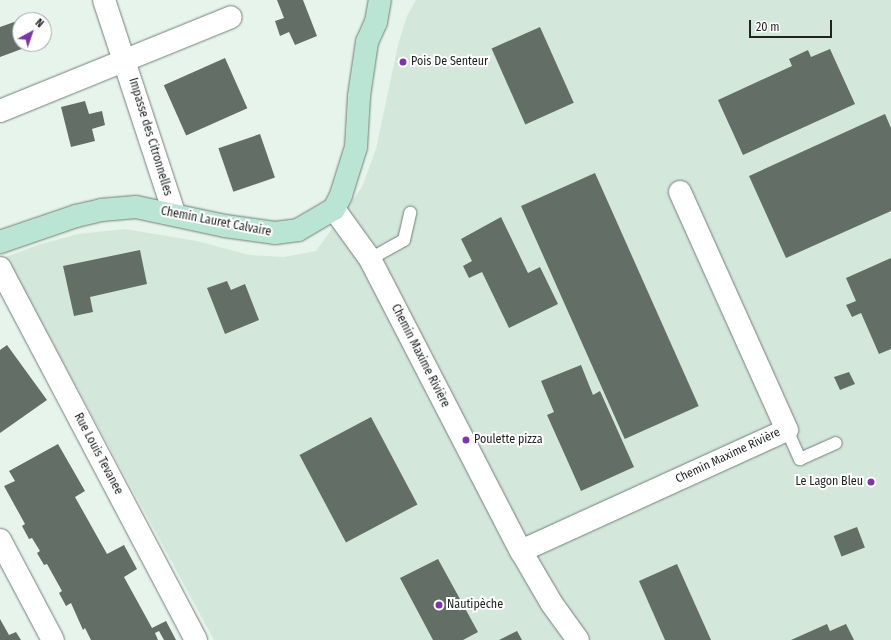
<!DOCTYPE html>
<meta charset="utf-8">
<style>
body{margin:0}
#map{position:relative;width:891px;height:640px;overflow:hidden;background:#e7f4ec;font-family:"Fira Sans Condensed",sans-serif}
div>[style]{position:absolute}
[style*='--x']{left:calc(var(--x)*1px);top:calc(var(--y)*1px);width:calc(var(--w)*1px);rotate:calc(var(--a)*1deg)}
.built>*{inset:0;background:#d3e7db}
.building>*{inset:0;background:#636e67;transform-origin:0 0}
.roads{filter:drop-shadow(0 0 1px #748079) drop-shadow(0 0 1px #748079)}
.service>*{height:12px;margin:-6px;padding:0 6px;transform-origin:6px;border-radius:6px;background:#fff}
.minor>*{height:22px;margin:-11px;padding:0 11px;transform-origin:11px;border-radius:11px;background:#fff}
.tertiary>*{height:22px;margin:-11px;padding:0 11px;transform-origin:11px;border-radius:11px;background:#fff}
.secondary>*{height:22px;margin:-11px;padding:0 11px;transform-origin:11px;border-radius:11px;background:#bae4d3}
.dots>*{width:11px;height:11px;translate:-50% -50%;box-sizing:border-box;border:2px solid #fff;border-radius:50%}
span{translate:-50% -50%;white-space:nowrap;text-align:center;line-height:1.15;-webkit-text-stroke:4px #fff;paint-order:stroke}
.poi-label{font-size:12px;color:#1f2421}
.left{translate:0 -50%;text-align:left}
.right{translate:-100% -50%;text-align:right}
.street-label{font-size:12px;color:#1f2421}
.north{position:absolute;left:12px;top:12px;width:40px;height:40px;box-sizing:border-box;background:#fff;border:1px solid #a5a7a6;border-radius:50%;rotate:40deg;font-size:11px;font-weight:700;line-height:16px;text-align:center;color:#1f2421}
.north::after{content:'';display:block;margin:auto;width:14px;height:18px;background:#7c36a9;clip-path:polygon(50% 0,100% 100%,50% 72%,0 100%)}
.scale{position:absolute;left:749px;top:20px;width:83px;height:18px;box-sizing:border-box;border:2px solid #1f2421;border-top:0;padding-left:5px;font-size:12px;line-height:14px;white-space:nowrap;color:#1f2421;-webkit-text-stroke:3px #fff;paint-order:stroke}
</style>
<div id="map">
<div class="built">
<div style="clip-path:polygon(416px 0,891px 0,891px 640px,214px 640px,6px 257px,38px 245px,78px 234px,125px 229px,197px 241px,249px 255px,284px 257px,316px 251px,362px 187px,376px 149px,398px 45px,407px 16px)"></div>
</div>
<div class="building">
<div style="clip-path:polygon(277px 0,303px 0,317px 36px,295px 45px,289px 32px,280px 36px,275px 21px,284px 18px)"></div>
<div style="clip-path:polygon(17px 21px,20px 44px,26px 44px,27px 47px,0 57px,0 27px)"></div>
<div style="left:540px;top:27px;width:83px;height:53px;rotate:66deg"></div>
<div style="clip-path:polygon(830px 49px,855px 104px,743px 155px,718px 100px,792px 66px,789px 59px,808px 50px,811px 57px)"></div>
<div style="left:225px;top:58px;width:55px;height:67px;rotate:66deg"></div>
<div style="clip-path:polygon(85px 101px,89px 114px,102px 111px,105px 125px,92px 129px,95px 141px,71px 147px,61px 107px)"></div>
<div style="clip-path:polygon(885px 114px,891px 128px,891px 211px,786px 258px,749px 176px)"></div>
<div style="left:260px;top:134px;width:46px;height:44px;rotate:71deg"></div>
<div style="left:595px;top:173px;width:255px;height:81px;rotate:66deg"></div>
<div style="clip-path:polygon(501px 217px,528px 273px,540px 267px,558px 304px,509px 328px,482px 272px,469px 278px,463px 266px,472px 261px,461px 239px)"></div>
<div style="clip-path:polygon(140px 250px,147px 284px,90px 297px,93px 312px,74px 316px,63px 266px)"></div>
<div style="clip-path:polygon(891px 258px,891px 349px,879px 354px,861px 313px,852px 317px,846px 305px,856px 301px,846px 278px)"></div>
<div style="clip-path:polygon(227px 281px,231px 290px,245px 284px,259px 320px,225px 334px,207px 288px)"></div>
<div style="clip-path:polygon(7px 345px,47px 400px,0 433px,0 350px)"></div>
<div style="clip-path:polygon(581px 365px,593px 395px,600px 391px,634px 467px,581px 491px,547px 415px,554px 412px,541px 381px)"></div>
<div style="clip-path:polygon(849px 372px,855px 384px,840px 390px,834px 377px)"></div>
<div style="left:371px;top:417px;width:99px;height:81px;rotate:62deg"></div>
<div style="clip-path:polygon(58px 444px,85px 491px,75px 497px,107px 554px,124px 545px,137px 569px,124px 577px,152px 628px,166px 621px,176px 640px,164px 640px,159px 631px,155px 633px,158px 640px,91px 640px,85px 628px,83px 630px,71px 603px,66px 606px,59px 593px,62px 591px,47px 564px,44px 565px,37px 553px,40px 551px,32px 538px,29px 539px,22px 526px,25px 524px,4px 486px,15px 481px,9px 471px)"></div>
<div style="left:857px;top:527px;width:22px;height:25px;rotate:69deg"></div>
<div style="clip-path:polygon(438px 559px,478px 632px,463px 640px,433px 640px,400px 578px)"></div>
<div style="clip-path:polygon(677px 564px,711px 640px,665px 640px,639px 581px)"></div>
<div style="clip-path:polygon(0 619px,9px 635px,16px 632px,21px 640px,0 640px)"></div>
<div style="clip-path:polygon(827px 624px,830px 631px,846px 624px,854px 640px,791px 640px)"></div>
<div style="clip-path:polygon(517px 631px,522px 640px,499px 640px)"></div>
</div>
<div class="roads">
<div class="service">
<div style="--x:370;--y:259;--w:39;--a:-29"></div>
<div style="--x:404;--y:240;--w:28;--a:-77"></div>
<div style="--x:787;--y:430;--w:32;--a:66"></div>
<div style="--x:800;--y:459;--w:39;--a:-24"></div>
</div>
<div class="minor">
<div style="--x:104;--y:0;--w:224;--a:71.8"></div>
<div style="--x:0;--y:111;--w:249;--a:-22.1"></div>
<div style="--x:0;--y:268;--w:420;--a:62.2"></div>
<div style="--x:0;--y:540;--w:113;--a:62.1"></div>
<div style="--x:521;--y:551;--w:292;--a:-24.5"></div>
<div style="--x:787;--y:430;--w:261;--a:-114.2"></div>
</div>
<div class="tertiary">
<div style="--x:334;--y:209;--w:62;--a:54.2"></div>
<div style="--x:370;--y:259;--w:329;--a:62.7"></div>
<div style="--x:521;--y:551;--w:61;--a:59.7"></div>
<div style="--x:552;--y:604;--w:44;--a:54.2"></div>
</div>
<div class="secondary">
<div style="--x:0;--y:242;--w:80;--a:-18.9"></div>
<div style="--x:76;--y:216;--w:26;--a:-13"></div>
<div style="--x:101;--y:210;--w:35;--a:-5"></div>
<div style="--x:136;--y:207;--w:91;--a:12.1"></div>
<div style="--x:225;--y:226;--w:50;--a:8"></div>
<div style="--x:275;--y:233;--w:23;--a:-7"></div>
<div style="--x:298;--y:230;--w:42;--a:-30.3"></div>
<div style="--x:334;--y:209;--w:16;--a:-63"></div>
<div style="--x:341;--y:195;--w:50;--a:-72.6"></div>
<div style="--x:356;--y:147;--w:51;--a:-86.6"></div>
<div style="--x:359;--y:96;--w:55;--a:-81.6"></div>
<div style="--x:367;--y:42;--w:22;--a:-66"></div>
<div style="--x:376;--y:22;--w:22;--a:-80"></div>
</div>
</div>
<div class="dots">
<div style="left:403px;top:62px;background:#7c36a9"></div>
<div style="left:466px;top:440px;background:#7c36a9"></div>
<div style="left:871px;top:482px;background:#7c36a9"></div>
<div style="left:439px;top:605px;background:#7c36a9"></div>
</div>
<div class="poi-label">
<span class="left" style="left:411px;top:62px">Pois De Senteur</span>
<span class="left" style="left:474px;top:440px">Poulette pizza</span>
<span class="right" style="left:863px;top:482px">Le Lagon Bleu</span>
<span class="left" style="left:447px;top:605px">Nautipèche</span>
</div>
<div class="street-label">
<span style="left:150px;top:137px;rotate:73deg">Impasse des Citronnelles</span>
<span style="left:216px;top:222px;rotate:11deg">Chemin Lauret Calvaire</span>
<span style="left:420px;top:356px;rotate:63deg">Chemin Maxime Rivière</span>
<span style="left:98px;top:454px;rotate:62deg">Rue Louis Tevanee</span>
<span style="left:728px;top:456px;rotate:-25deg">Chemin Maxime Rivière</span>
</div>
<div class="north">N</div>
<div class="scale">20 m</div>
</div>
